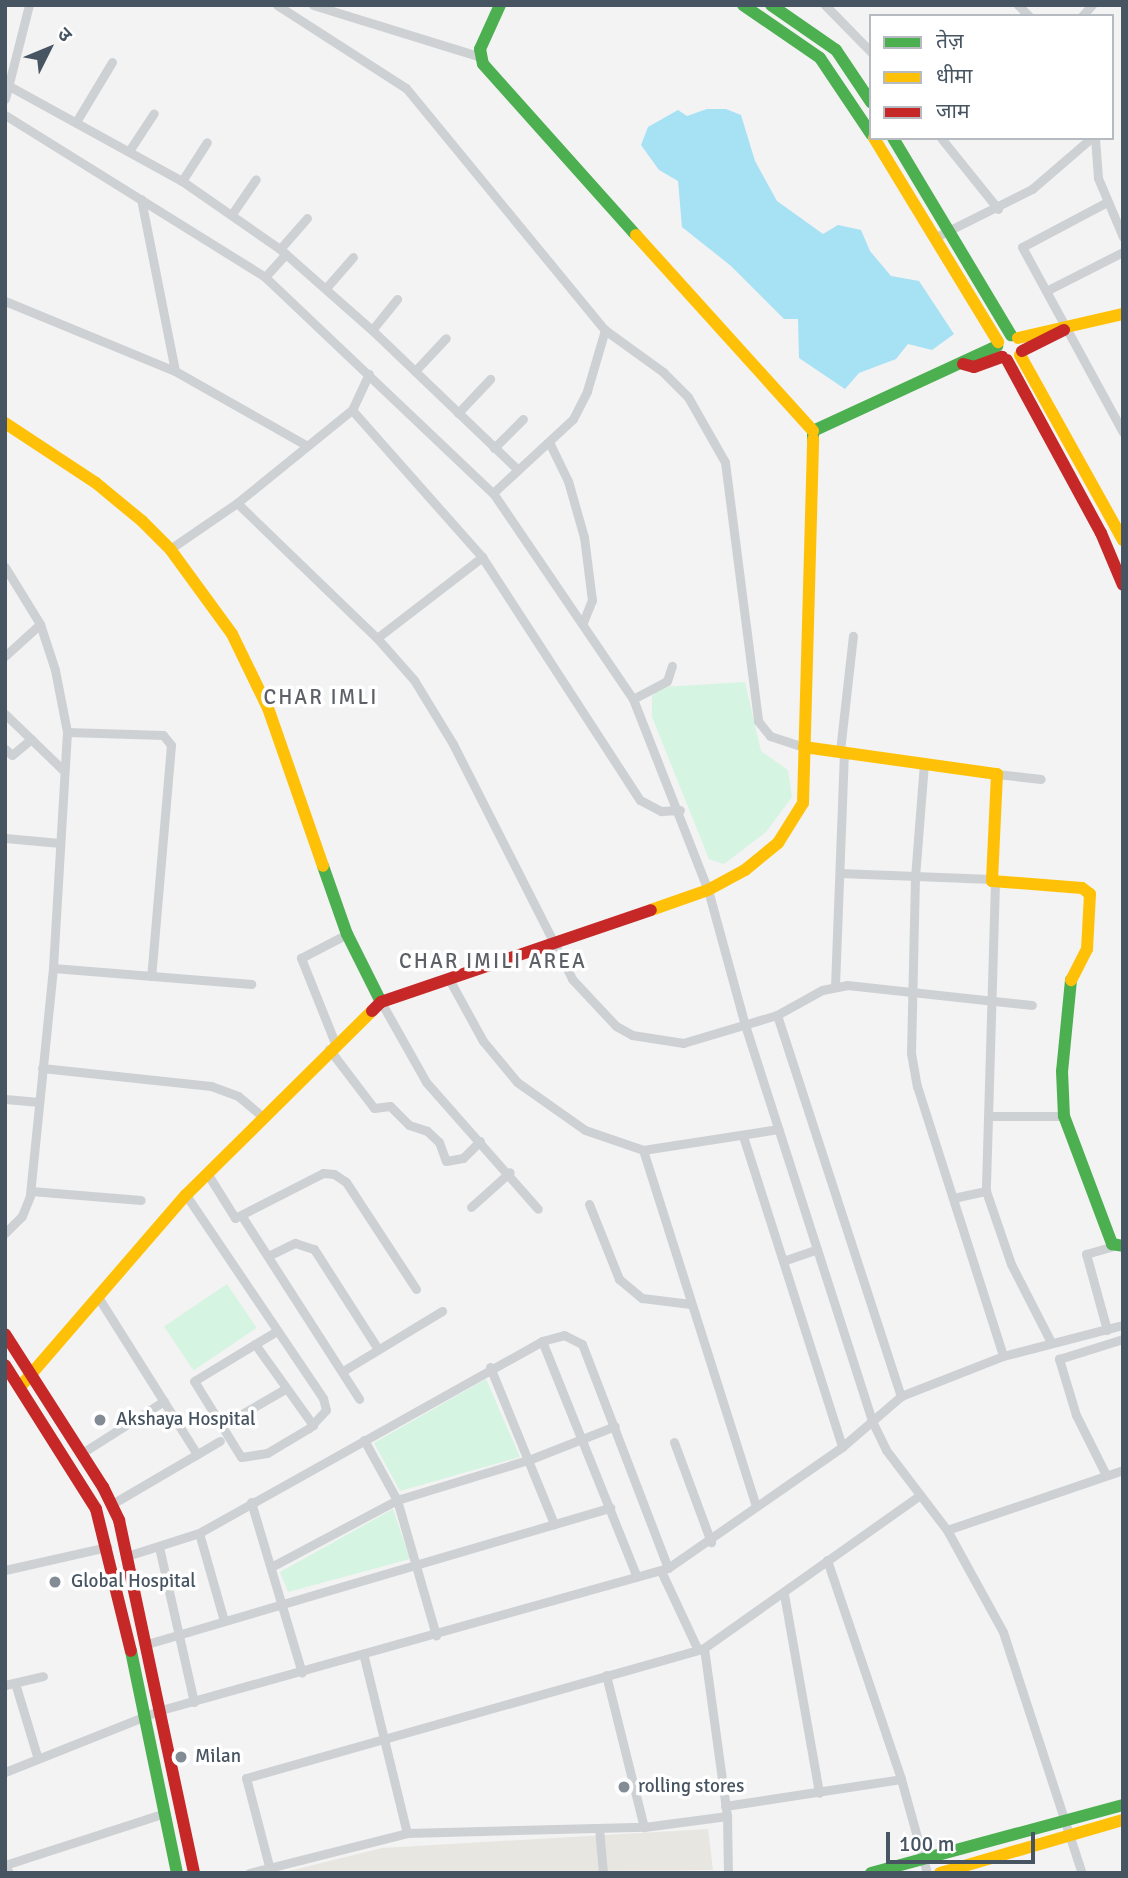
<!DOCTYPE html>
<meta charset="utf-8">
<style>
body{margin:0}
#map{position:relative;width:1128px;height:1878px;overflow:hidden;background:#f3f3f3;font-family:Signika,"Noto Sans Devanagari",sans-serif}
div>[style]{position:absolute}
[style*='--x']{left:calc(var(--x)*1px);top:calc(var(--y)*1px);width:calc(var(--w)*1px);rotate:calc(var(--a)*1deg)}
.commercial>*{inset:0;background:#e7e6e1}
.green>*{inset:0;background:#d6f4e2;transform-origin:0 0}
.water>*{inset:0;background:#a7e1f4}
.street>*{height:9px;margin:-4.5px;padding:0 4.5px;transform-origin:4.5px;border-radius:4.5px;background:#ced1d4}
.fast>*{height:12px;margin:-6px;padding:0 6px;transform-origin:6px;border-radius:6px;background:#4caf50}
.slow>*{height:12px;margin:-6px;padding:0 6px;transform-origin:6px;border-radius:6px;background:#ffc107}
.jam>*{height:12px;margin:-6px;padding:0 6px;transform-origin:6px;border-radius:6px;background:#c62828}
.dots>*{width:19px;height:19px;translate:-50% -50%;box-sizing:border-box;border:4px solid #fff;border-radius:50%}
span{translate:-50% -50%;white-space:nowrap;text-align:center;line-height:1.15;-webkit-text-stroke:7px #fff;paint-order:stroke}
.poi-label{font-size:19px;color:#475461}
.left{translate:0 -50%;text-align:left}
.neighbourhood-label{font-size:21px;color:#5d6167;letter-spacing:2px}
.frame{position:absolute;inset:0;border:7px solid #475461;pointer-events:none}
.legend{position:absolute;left:869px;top:14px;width:245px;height:126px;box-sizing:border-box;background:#fff;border:2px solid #b5bbc0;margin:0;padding:9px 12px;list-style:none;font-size:21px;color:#475461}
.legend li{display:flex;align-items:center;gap:14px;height:35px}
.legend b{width:35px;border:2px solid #b5bbc0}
.north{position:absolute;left:14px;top:14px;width:70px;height:70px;-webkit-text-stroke:5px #fff;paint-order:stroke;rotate:47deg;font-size:19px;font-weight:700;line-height:28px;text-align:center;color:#475461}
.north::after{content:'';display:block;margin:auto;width:24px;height:32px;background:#475461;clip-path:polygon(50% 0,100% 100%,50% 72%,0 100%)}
.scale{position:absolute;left:886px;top:1832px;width:149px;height:32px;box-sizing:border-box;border:4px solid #475461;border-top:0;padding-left:9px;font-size:21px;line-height:24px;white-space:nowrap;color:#475461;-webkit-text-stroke:5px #fff;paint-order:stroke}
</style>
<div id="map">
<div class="commercial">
<div style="clip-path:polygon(708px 1829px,713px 1870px,281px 1873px,382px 1848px)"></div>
</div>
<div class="green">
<div style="clip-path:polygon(745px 682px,761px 751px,788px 770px,792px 797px,766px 832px,724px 864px,709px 859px,652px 717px,652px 696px,662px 687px)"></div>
<div style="left:227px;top:1284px;width:53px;height:76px;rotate:56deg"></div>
<div style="clip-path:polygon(486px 1379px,520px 1457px,400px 1491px,374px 1443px)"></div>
<div style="clip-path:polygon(393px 1509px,410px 1559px,288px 1592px,280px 1572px)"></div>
</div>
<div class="water">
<div style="clip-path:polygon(707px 109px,726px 109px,741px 115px,755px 161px,777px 201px,823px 234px,838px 225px,861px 230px,870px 251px,891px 276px,919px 281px,954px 334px,932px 350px,908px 344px,896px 359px,859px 373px,845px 389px,799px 358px,798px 319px,784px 319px,731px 266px,682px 227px,678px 181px,659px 170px,641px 145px,648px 127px,678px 110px,687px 116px)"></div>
</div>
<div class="street">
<div style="--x:277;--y:5;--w:153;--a:32.8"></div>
<div style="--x:406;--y:88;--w:313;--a:50.6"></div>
<div style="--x:605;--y:330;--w:72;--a:35.9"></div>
<div style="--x:663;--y:372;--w:35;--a:45"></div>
<div style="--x:688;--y:397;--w:75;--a:60.4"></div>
<div style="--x:725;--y:462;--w:261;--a:82.7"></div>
<div style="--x:758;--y:721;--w:19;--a:51"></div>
<div style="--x:770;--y:736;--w:36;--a:18"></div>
<div style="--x:313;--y:5;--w:173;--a:17.2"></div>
<div style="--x:825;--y:5;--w:66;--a:45.6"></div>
<div style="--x:1018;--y:5;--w:16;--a:45"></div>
<div style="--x:1082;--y:16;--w:15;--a:-48"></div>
<div style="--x:11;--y:87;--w:195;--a:28.8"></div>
<div style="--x:182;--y:181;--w:119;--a:34.8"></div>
<div style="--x:280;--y:249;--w:123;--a:41.4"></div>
<div style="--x:372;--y:330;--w:201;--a:43.8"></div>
<div style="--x:5;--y:99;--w:97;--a:-75.7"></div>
<div style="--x:5;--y:115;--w:306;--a:31.9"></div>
<div style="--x:265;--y:277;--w:314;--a:43.5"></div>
<div style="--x:493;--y:493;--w:249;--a:55.8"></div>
<div style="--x:633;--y:699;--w:205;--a:68.6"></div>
<div style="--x:708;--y:890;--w:140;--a:74.7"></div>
<div style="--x:745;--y:1025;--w:416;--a:72.2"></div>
<div style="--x:872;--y:1421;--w:32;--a:64"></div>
<div style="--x:886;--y:1450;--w:101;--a:52.7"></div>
<div style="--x:947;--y:1530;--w:116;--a:61.2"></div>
<div style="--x:1003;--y:1632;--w:254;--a:71.9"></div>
<div style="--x:76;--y:122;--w:70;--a:-59"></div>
<div style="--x:941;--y:138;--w:91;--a:51.2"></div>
<div style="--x:1095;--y:138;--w:40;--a:85.7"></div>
<div style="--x:1098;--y:178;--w:64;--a:67"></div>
<div style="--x:129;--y:151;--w:45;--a:-56.7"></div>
<div style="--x:182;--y:181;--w:46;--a:-57.3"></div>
<div style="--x:141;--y:199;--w:175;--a:78.8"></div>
<div style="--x:1107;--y:202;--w:96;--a:152.1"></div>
<div style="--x:1022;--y:247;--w:211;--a:61.4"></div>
<div style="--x:232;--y:214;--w:42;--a:-55.6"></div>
<div style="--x:934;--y:238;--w:110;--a:-26.6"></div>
<div style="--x:1032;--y:189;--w:78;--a:-40.8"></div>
<div style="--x:280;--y:249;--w:41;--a:-48.9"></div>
<div style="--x:265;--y:277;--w:31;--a:-48"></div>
<div style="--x:326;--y:288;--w:41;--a:-48.9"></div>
<div style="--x:1046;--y:291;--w:86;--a:-26.9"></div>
<div style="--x:5;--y:301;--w:184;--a:22.4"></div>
<div style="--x:175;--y:371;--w:150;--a:29.5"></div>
<div style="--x:372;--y:330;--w:40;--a:-51"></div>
<div style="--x:415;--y:371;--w:45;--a:-46.8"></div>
<div style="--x:352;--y:410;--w:196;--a:48.5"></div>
<div style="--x:482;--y:557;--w:290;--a:57"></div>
<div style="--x:640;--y:800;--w:24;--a:28"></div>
<div style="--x:661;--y:811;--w:19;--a:-3"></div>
<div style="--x:458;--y:413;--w:47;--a:-46.7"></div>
<div style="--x:550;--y:444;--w:41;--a:64.1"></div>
<div style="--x:568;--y:481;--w:58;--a:74.1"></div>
<div style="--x:584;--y:537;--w:64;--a:82.8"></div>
<div style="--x:592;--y:600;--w:24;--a:112"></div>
<div style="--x:494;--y:448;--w:41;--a:-45"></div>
<div style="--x:493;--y:493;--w:109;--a:-42.8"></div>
<div style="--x:573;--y:419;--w:31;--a:-63"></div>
<div style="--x:587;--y:391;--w:64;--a:-73.6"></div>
<div style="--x:237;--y:503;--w:194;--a:44"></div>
<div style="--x:377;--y:638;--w:56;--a:48.6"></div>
<div style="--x:414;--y:680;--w:75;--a:58.6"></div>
<div style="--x:453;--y:744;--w:263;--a:63.1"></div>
<div style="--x:572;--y:979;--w:64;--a:46.9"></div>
<div style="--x:616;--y:1026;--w:18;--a:29"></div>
<div style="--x:632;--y:1035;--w:52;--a:8.9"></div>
<div style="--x:683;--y:1043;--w:98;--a:-16.6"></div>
<div style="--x:777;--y:1015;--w:51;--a:-29.1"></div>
<div style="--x:822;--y:990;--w:25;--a:-11"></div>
<div style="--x:847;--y:985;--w:186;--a:6.2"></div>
<div style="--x:170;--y:549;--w:81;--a:-34.5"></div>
<div style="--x:237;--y:503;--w:148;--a:-39"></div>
<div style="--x:352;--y:410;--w:40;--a:-65"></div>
<div style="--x:5;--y:567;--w:67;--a:58.4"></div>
<div style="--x:40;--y:624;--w:48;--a:71.9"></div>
<div style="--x:55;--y:670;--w:63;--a:79"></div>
<div style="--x:67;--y:732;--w:236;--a:93.4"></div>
<div style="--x:53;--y:968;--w:229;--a:95.8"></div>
<div style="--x:30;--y:1196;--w:22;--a:112"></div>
<div style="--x:22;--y:1216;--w:24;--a:135"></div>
<div style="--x:377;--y:638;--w:133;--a:-37.6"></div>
<div style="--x:5;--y:656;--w:47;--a:-42.4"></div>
<div style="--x:633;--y:699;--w:38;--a:-28"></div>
<div style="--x:667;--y:681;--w:16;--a:-72"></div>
<div style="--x:5;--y:714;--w:82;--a:44"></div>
<div style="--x:67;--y:732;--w:96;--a:1.8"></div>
<div style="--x:163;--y:735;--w:13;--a:51"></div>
<div style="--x:171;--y:745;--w:232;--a:94.9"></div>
<div style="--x:5;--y:749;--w:9;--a:41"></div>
<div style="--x:12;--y:755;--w:25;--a:-40"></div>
<div style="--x:840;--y:751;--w:116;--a:-83.6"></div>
<div style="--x:924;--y:763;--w:114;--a:94.5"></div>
<div style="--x:915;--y:877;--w:176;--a:91.3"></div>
<div style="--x:911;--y:1053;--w:34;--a:80"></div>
<div style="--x:917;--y:1086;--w:283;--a:72.3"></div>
<div style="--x:997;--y:774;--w:44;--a:6.5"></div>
<div style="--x:5;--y:838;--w:55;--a:5.2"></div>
<div style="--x:840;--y:873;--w:151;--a:2.3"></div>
<div style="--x:995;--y:882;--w:309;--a:91.7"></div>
<div style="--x:986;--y:1191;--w:77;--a:71.1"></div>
<div style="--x:1011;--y:1264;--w:88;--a:62.9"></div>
<div style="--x:53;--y:968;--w:199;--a:4.6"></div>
<div style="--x:449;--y:979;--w:71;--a:61.3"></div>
<div style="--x:483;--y:1041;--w:53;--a:50.3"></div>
<div style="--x:517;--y:1082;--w:83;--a:35.2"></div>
<div style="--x:585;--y:1130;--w:61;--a:19"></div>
<div style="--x:643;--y:1150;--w:137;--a:-8.8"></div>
<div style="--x:835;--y:986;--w:234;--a:-87.8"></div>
<div style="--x:381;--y:1002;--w:92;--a:60.6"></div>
<div style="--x:426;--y:1082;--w:169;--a:48.6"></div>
<div style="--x:777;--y:1015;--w:401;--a:72"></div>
<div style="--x:335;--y:1043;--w:92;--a:-111.8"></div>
<div style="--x:301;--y:958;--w:52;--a:-27.6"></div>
<div style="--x:329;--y:1049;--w:74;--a:52.7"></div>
<div style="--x:374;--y:1108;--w:16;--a:-7"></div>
<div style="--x:390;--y:1106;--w:27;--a:45"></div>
<div style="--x:409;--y:1125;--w:19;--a:18"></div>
<div style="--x:427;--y:1131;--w:16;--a:43"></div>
<div style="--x:439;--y:1142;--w:20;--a:70"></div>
<div style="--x:446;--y:1161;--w:17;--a:-10"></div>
<div style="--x:463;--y:1158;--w:24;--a:-45"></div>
<div style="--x:42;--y:1068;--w:170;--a:6.1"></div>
<div style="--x:211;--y:1086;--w:29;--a:20"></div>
<div style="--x:238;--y:1096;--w:31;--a:40"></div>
<div style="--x:5;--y:1099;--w:34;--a:5"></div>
<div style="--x:988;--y:1116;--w:76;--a:0"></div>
<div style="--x:743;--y:1136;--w:326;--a:72.3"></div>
<div style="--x:643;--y:1150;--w:374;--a:72.4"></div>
<div style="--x:207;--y:1173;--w:53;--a:58.1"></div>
<div style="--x:235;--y:1218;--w:99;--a:-27.1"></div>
<div style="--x:323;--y:1173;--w:11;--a:5"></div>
<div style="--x:334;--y:1174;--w:14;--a:34"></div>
<div style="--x:346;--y:1182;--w:128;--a:56.8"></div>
<div style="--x:31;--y:1191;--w:110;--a:4.7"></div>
<div style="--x:186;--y:1195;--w:245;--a:56"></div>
<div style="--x:323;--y:1398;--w:12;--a:76"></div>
<div style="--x:326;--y:1410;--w:25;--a:133"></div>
<div style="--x:309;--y:1428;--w:49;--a:149.2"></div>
<div style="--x:267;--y:1453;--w:26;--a:171"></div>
<div style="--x:241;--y:1457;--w:89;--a:-121.7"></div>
<div style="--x:194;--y:1381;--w:95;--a:-31.2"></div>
<div style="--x:953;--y:1198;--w:34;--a:-12"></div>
<div style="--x:589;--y:1204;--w:81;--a:68.2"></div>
<div style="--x:619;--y:1279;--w:30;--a:40"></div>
<div style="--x:642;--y:1298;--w:49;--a:7"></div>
<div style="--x:471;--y:1207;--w:52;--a:-41.9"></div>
<div style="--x:243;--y:1218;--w:215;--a:57.3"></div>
<div style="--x:268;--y:1256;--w:30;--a:-26"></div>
<div style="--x:295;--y:1243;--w:20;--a:18"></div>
<div style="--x:314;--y:1249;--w:119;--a:57.4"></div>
<div style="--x:783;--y:1261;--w:36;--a:-19"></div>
<div style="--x:98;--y:1297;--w:186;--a:57.8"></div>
<div style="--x:1107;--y:1330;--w:79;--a:-105.4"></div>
<div style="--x:1086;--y:1254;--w:29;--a:-16"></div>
<div style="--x:542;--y:1341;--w:23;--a:-15"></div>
<div style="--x:564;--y:1335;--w:20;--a:27"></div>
<div style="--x:582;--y:1344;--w:240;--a:69"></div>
<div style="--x:255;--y:1344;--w:100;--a:54.4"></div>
<div style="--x:490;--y:1367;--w:170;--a:67.8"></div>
<div style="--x:343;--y:1371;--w:116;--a:-31.2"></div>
<div style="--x:221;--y:1426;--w:74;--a:-30"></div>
<div style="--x:364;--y:1440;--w:68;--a:61.2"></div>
<div style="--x:397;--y:1500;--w:141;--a:73.9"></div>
<div style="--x:674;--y:1442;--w:107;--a:69.7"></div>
<div style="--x:82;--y:1453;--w:97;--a:-32.4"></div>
<div style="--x:1106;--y:1475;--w:67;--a:-116.6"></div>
<div style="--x:1076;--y:1415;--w:59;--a:-106.9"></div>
<div style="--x:1059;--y:1359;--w:67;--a:-17.4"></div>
<div style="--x:251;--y:1502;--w:178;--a:73.4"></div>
<div style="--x:112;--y:1504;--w:125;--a:-30.3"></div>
<div style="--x:947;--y:1530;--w:186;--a:-18.8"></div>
<div style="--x:199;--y:1533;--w:91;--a:74.1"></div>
<div style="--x:159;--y:1547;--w:159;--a:77.3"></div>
<div style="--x:127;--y:1556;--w:76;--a:-17.7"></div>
<div style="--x:199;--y:1533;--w:393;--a:-29.2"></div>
<div style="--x:542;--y:1341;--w:254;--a:68.1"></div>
<div style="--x:827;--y:1560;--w:231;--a:71.3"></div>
<div style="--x:901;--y:1779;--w:98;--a:74.5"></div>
<div style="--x:271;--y:1567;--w:143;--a:-28"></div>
<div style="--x:397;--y:1500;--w:140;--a:-17"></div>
<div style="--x:531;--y:1459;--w:90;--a:-21.4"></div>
<div style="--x:5;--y:1570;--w:105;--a:-12.7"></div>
<div style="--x:661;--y:1571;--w:87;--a:64.9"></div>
<div style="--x:784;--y:1594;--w:202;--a:80"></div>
<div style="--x:147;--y:1644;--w:483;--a:-16.4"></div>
<div style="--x:704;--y:1648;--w:170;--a:82.2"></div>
<div style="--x:727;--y:1816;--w:57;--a:89"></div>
<div style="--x:364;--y:1657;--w:181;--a:76.3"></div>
<div style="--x:606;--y:1675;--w:157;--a:76"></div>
<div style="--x:15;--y:1683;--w:79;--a:73.2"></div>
<div style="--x:5;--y:1685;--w:39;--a:-13"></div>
<div style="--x:5;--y:1772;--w:168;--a:-21.7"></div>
<div style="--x:161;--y:1710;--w:527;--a:-15.65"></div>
<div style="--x:668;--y:1568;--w:212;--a:-34.8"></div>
<div style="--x:842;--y:1447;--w:78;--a:-40.8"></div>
<div style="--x:901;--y:1396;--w:110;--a:-21.4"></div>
<div style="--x:1003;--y:1356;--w:124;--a:-14.5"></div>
<div style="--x:725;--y:1806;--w:178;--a:-8.7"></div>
<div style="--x:599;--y:1828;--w:45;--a:84.9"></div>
<div style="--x:269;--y:1866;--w:91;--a:-104.6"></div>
<div style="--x:246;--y:1778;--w:476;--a:-15.8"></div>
<div style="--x:704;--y:1648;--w:265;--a:-35.3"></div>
<div style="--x:9;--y:1873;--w:9;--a:-117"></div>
<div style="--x:5;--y:1865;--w:165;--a:-18"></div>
<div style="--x:249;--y:1873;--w:163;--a:-14.2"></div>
<div style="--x:407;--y:1833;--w:237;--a:-1.5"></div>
<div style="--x:644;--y:1827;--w:84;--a:-7.5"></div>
</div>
<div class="fast">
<div style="--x:500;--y:5;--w:48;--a:114.4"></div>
<div style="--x:480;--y:49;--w:15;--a:79"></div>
<div style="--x:483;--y:64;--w:229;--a:48.2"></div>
<div style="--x:743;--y:5;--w:93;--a:34.5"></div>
<div style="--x:820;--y:58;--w:92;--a:56.1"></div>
<div style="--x:771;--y:5;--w:79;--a:34.7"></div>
<div style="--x:836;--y:50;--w:63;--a:56.1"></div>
<div style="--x:893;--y:138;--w:230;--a:59.1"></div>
<div style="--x:813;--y:439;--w:8;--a:-90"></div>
<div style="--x:813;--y:431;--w:203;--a:-24.8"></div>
<div style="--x:323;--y:866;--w:72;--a:70.6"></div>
<div style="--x:347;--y:934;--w:76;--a:63.4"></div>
<div style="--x:1071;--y:980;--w:91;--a:95.6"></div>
<div style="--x:1062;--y:1071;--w:45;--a:87.5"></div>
<div style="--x:1064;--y:1116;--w:137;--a:69.4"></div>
<div style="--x:1112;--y:1244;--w:11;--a:10"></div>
<div style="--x:131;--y:1651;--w:227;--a:78.3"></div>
<div style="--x:871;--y:1873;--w:261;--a:-15.1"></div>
</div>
<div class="slow">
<div style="--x:874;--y:138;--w:239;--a:58.7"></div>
<div style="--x:636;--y:235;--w:264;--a:47.9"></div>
<div style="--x:1018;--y:338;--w:108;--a:-12.9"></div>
<div style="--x:1020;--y:355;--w:212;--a:60.9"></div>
<div style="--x:5;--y:423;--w:109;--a:33.4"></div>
<div style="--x:96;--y:483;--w:60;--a:39.6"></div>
<div style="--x:142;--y:521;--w:40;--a:45"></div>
<div style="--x:170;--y:549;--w:105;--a:53.9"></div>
<div style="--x:232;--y:634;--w:82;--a:64.1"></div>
<div style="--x:268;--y:708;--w:167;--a:70.8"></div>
<div style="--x:804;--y:747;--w:195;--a:8"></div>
<div style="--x:997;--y:774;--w:107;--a:92.7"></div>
<div style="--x:992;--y:881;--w:90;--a:4.4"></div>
<div style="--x:1082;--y:888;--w:10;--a:37"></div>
<div style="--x:1090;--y:894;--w:55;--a:93.1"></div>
<div style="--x:1087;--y:949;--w:35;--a:117"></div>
<div style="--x:651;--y:910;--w:60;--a:-19.3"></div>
<div style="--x:708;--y:890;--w:42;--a:-28.4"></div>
<div style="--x:745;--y:870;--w:43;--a:-39.3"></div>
<div style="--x:778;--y:843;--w:47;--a:-58"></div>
<div style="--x:803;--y:803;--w:364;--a:-88.4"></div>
<div style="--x:20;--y:1387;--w:254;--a:-49.2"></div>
<div style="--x:186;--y:1195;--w:262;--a:-44.7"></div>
<div style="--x:940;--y:1873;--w:191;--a:-16.2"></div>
</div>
<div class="jam">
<div style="--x:1022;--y:351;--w:47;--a:-26.6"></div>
<div style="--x:1007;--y:360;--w:197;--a:61.5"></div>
<div style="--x:1101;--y:533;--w:56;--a:67.1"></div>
<div style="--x:963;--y:364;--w:11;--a:15"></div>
<div style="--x:974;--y:367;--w:30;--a:-20"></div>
<div style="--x:372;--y:1011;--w:13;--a:-45"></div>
<div style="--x:381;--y:1002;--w:285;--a:-18.8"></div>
<div style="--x:5;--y:1334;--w:182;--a:57.4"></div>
<div style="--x:103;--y:1487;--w:37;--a:64"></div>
<div style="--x:119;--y:1520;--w:361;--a:78"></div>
<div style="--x:5;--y:1365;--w:170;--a:57.7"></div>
<div style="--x:96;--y:1509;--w:146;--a:76.2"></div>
</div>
<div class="dots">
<div style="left:100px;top:1420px;background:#838c94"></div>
<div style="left:55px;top:1582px;background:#838c94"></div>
<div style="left:181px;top:1757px;background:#838c94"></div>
<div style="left:624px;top:1787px;background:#838c94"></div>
</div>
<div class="poi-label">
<span class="left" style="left:116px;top:1420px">Akshaya Hospital</span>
<span class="left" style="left:71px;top:1582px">Global Hospital</span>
<span class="left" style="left:195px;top:1757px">Milan</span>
<span class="left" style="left:638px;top:1787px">rolling stores</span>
</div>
<div class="neighbourhood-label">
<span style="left:321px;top:697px">CHAR IMLI</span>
<span style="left:493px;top:961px">CHAR IMILI AREA</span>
</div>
<div class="frame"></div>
<ul class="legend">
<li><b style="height:9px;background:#4caf50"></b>तेज़</li>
<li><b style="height:9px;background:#ffc107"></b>धीमा</li>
<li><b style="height:9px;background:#c62828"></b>जाम</li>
</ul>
<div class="north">उ</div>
<div class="scale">100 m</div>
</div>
